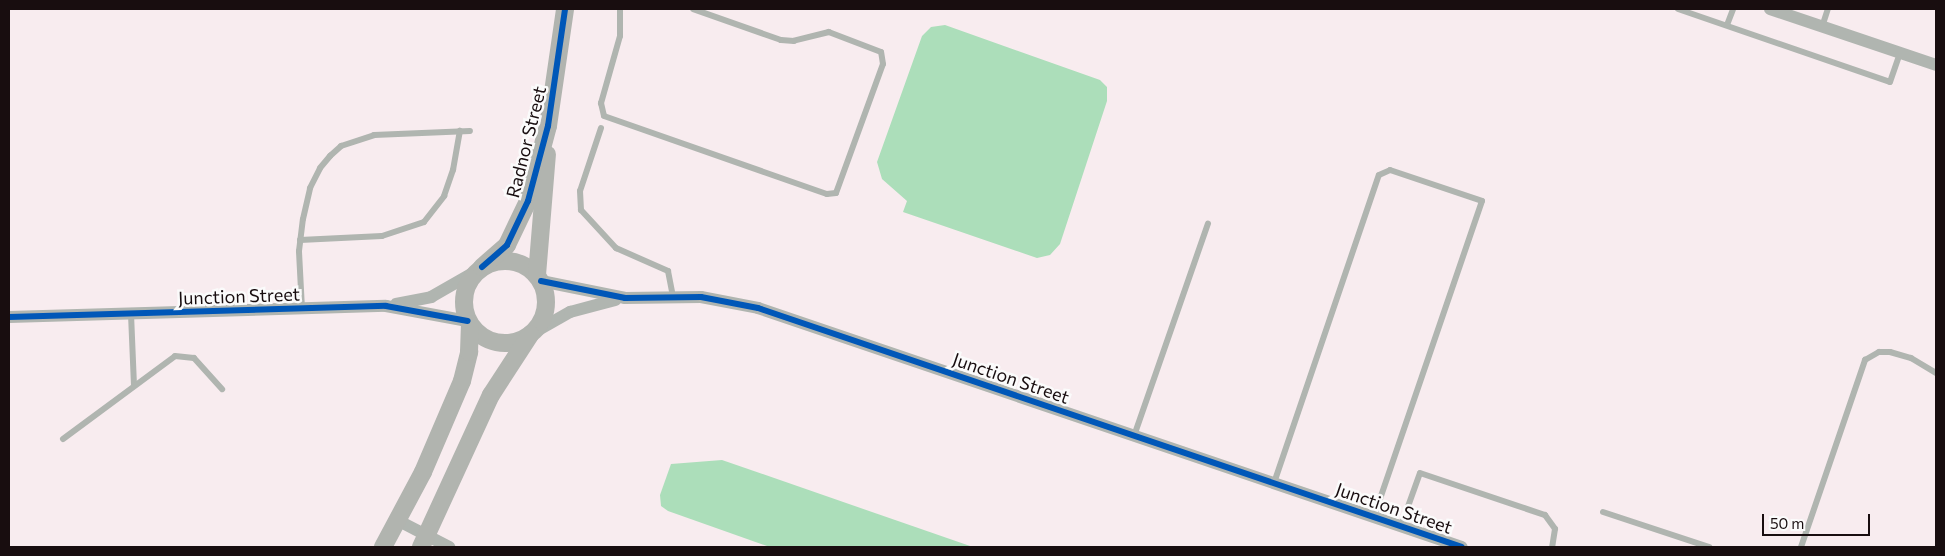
<!DOCTYPE html>
<style>
body{margin:0}
#map{position:relative;width:1945px;height:556px;overflow:hidden;background:#f8ecef;font-family:Commissioner,sans-serif}
div>[style]{position:absolute}
[style*='--x']{left:calc(var(--x)*1px);top:calc(var(--y)*1px);width:calc(var(--w)*1px);rotate:calc(var(--a)*1deg)}
.water>*{inset:0;background:#acdeba}
.lane>*{height:6px;margin:-3px;padding:0 3px;transform-origin:3px;border-radius:3px;background:#b0b5b0}
.street>*{height:12px;margin:-6px;padding:0 6px;transform-origin:6px;border-radius:6px;background:#b0b5b0}
.secondary>*{height:18px;margin:-9px;padding:0 9px;transform-origin:9px;border-radius:9px;background:#b1b4af}
.secondary>.ring{margin:-9px;padding:0;box-sizing:content-box;background:none;border:18px solid #b1b4af;border-radius:50%}
.cycleway>*{height:6px;margin:-3px;padding:0 3px;transform-origin:3px;border-radius:3px;background:#0057b8}
span{translate:-50% -50%;white-space:nowrap;text-align:center;line-height:1.15;-webkit-text-stroke:5px #fbfbfb;paint-order:stroke}
.street-label{font-size:18px;color:#180d0f}
.frame{position:absolute;inset:0;border:10px solid #180d0f;pointer-events:none}
.scale{position:absolute;left:1762px;top:514px;width:108px;height:22px;box-sizing:border-box;border:2px solid #180d0f;border-top:0;padding-left:6px;font-size:15px;line-height:18px;white-space:nowrap;color:#180d0f;-webkit-text-stroke:4px #fbfbfb;paint-order:stroke}
</style>
<div id="map">
<div class="water">
<div style="clip-path:polygon(945px 25px,1100px 80px,1107px 87px,1107px 101px,1060px 244px,1050px 255px,1037px 258px,903px 212px,907px 201px,882px 179px,877px 162px,922px 36px,931px 27px)"></div>
<div style="clip-path:polygon(722px 460px,973px 547px,770px 547px,668px 511px,661px 506px,660px 495px,671px 464px)"></div>
</div>
<div class="lane">
<div style="--x:620;--y:9;--w:27;--a:90"></div>
<div style="--x:620;--y:36;--w:70;--a:105.8"></div>
<div style="--x:601;--y:103;--w:13;--a:77"></div>
<div style="--x:604;--y:116;--w:236;--a:19.3"></div>
<div style="--x:827;--y:194;--w:9;--a:-6"></div>
<div style="--x:836;--y:193;--w:137;--a:-70"></div>
<div style="--x:883;--y:64;--w:12;--a:-99"></div>
<div style="--x:881;--y:52;--w:56;--a:-159"></div>
<div style="--x:829;--y:32;--w:36;--a:166"></div>
<div style="--x:794;--y:41;--w:13;--a:-176"></div>
<div style="--x:781;--y:40;--w:93;--a:-160.6"></div>
<div style="--x:1678;--y:9;--w:224;--a:19"></div>
<div style="--x:1890;--y:82;--w:31;--a:-71"></div>
<div style="--x:1727;--y:25;--w:17;--a:-69"></div>
<div style="--x:1822;--y:27;--w:19;--a:-72"></div>
<div style="--x:601;--y:128;--w:66;--a:108.4"></div>
<div style="--x:580;--y:191;--w:19;--a:87"></div>
<div style="--x:581;--y:210;--w:52;--a:47.4"></div>
<div style="--x:616;--y:248;--w:57;--a:23.9"></div>
<div style="--x:668;--y:271;--w:25;--a:79"></div>
<div style="--x:300;--y:240;--w:82;--a:-2.8"></div>
<div style="--x:382;--y:236;--w:44;--a:-18.4"></div>
<div style="--x:424;--y:222;--w:33;--a:-52"></div>
<div style="--x:444;--y:196;--w:28;--a:-71"></div>
<div style="--x:453;--y:170;--w:40;--a:-80"></div>
<div style="--x:302;--y:309;--w:58;--a:-93"></div>
<div style="--x:299;--y:251;--w:32;--a:-83"></div>
<div style="--x:303;--y:219;--w:32;--a:-77"></div>
<div style="--x:310;--y:188;--w:22;--a:-63"></div>
<div style="--x:320;--y:168;--w:16;--a:-50"></div>
<div style="--x:330;--y:156;--w:15;--a:-42"></div>
<div style="--x:341;--y:146;--w:35;--a:-18"></div>
<div style="--x:374;--y:135;--w:96;--a:-2.4"></div>
<div style="--x:131;--y:314;--w:71;--a:87.6"></div>
<div style="--x:1134;--y:436;--w:225;--a:-70.8"></div>
<div style="--x:63;--y:439;--w:139;--a:-36.5"></div>
<div style="--x:175;--y:356;--w:19;--a:6"></div>
<div style="--x:194;--y:358;--w:42;--a:47.9"></div>
<div style="--x:1274;--y:483;--w:325;--a:-71.2"></div>
<div style="--x:1379;--y:175;--w:12;--a:-24"></div>
<div style="--x:1390;--y:170;--w:97;--a:18.6"></div>
<div style="--x:1482;--y:201;--w:334;--a:108.9"></div>
<div style="--x:1603;--y:512;--w:112;--a:18.3"></div>
<div style="--x:1401;--y:526;--w:56;--a:-70.3"></div>
<div style="--x:1420;--y:473;--w:132;--a:18.6"></div>
<div style="--x:1545;--y:515;--w:17;--a:54"></div>
<div style="--x:1555;--y:529;--w:18;--a:99"></div>
<div style="--x:1801;--y:547;--w:198;--a:-71.1"></div>
<div style="--x:1865;--y:360;--w:16;--a:-30"></div>
<div style="--x:1879;--y:352;--w:11;--a:0"></div>
<div style="--x:1890;--y:352;--w:22;--a:16"></div>
<div style="--x:1911;--y:358;--w:29;--a:31"></div>
</div>
<div class="street">
<div style="--x:1770;--y:9;--w:175;--a:18.6"></div>
<div style="--x:541;--y:281;--w:86;--a:11.4"></div>
<div style="--x:625;--y:298;--w:76;--a:-0.8"></div>
<div style="--x:701;--y:297;--w:58;--a:10.9"></div>
<div style="--x:758;--y:308;--w:743;--a:18.75"></div>
<div style="--x:396;--y:304;--w:36;--a:-11"></div>
<div style="--x:431;--y:297;--w:54;--a:-29.9"></div>
<div style="--x:9;--y:317;--w:377;--a:-1.7"></div>
<div style="--x:386;--y:306;--w:83;--a:10.4"></div>
<div style="--x:533;--y:333;--w:43;--a:-29.6"></div>
<div style="--x:570;--y:312;--w:47;--a:-14.9"></div>
<div style="--x:397;--y:520;--w:59;--a:27.4"></div>
</div>
<div class="secondary">
<div class="ring" style="left:464px;top:261px;width:64px;height:64px"></div>
<div style="--x:482;--y:267;--w:33;--a:-41"></div>
<div style="--x:507;--y:245;--w:49;--a:-64.5"></div>
<div style="--x:528;--y:201;--w:78;--a:-75.1"></div>
<div style="--x:548;--y:126;--w:118;--a:-81.7"></div>
<div style="--x:537;--y:275;--w:121;--a:-85.3"></div>
<div style="--x:383;--y:547;--w:85;--a:-61.9"></div>
<div style="--x:423;--y:472;--w:99;--a:-66.8"></div>
<div style="--x:462;--y:381;--w:30;--a:-76"></div>
<div style="--x:469;--y:352;--w:28;--a:-88"></div>
<div style="--x:421;--y:547;--w:167;--a:-65.3"></div>
<div style="--x:491;--y:395;--w:72;--a:-57"></div>
</div>
<div class="cycleway">
<div style="--x:482;--y:267;--w:33;--a:-41"></div>
<div style="--x:507;--y:245;--w:49;--a:-64.5"></div>
<div style="--x:528;--y:201;--w:78;--a:-75.1"></div>
<div style="--x:548;--y:126;--w:118;--a:-81.7"></div>
<div style="--x:541;--y:281;--w:86;--a:11.4"></div>
<div style="--x:625;--y:298;--w:76;--a:-0.8"></div>
<div style="--x:701;--y:297;--w:58;--a:10.9"></div>
<div style="--x:758;--y:308;--w:743;--a:18.75"></div>
<div style="--x:9;--y:317;--w:377;--a:-1.7"></div>
<div style="--x:386;--y:306;--w:83;--a:10.4"></div>
</div>
<div class="street-label">
<span style="left:526px;top:142px;rotate:-76deg">Radnor Street</span>
<span style="left:239px;top:296px;rotate:-2deg">Junction Street</span>
<span style="left:1011px;top:378px;rotate:19deg">Junction Street</span>
<span style="left:1394px;top:508px;rotate:19deg">Junction Street</span>
</div>
<div class="frame"></div>
<div class="scale">50 m</div>
</div>
